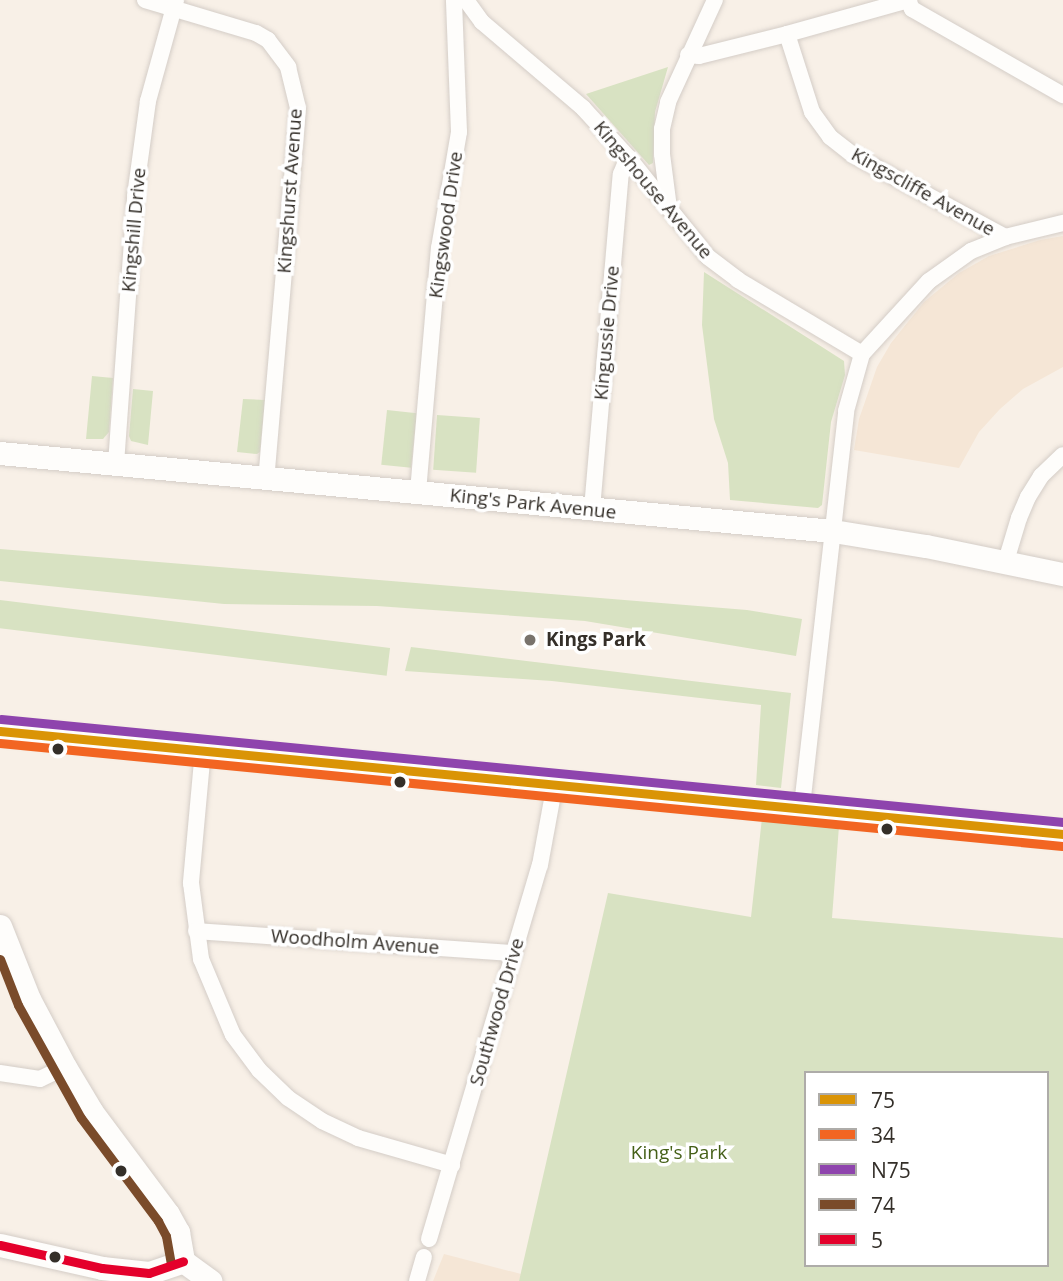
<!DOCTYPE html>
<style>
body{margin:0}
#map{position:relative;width:1063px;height:1281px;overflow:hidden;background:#f8f0e7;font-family:"Open Sans",sans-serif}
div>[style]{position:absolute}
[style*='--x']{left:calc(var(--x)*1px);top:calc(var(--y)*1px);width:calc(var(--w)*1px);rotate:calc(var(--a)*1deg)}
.built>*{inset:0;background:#f5e6d6}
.green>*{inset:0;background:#d8e2c2;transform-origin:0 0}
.roads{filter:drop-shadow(0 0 2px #d4cdc7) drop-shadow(0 0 2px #d4cdc7)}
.street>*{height:16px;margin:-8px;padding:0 8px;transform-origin:8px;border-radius:8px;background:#fefdfb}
.secondary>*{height:23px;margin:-11.5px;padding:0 11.5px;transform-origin:11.5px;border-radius:11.5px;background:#fefdfb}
.bus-1>*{height:9px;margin:-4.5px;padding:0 4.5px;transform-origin:4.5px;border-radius:4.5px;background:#da9406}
.bus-2>*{height:9px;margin:-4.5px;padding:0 4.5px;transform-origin:4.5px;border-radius:4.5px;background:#f26522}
.bus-3>*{height:9px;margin:-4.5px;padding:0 4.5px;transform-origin:4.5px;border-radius:4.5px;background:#8e44ad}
.bus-4>*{height:9px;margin:-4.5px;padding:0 4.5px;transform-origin:4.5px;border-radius:4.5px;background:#7a4b2a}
.bus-5>*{height:9px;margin:-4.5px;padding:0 4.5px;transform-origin:4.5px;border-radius:4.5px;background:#e4002b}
.dots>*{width:19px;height:19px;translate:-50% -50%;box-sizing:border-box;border:4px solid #fff;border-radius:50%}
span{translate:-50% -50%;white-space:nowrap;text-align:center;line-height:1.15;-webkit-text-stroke:7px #fff;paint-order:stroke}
.street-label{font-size:19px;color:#342f29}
.poi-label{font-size:19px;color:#342f29;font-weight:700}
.left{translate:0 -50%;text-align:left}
.park-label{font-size:19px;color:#456018}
.legend{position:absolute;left:804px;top:1071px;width:245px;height:196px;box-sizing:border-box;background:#fff;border:2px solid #aeaca9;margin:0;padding:9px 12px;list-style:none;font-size:21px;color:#342f29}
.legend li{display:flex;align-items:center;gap:14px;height:35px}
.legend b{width:35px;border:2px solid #aeaca9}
</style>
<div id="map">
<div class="built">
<div style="clip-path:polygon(1063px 236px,1063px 367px,1023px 389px,1000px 409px,979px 432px,959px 468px,854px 450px,859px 419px,877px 367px,891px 343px,924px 302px,959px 273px,989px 256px,1040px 240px)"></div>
<div style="clip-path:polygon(444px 1254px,521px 1274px,519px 1281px,433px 1281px)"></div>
</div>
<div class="green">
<div style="clip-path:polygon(668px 67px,655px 112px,653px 163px,649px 165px,586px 94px)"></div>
<div style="clip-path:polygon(704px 272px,844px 361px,845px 375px,831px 422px,822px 505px,818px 508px,730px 500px,728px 463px,714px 419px,702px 325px)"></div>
<div style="clip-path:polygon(92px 376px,113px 378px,109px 432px,103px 439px,86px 439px)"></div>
<div style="clip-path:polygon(133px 389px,153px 391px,148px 445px,131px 441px,129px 436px)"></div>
<div style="clip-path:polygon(243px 399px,265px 400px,260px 452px,257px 454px,237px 452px)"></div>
<div style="left:387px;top:410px;width:30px;height:55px;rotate:6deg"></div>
<div style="left:437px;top:415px;width:43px;height:55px;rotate:4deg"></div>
<div style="clip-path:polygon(0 549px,747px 610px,802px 619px,796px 656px,585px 621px,377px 606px,224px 604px,0 581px)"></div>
<div style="left:0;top:600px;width:393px;height:28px;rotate:7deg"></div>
<div style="clip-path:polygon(411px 647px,791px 693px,781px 788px,756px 785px,761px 705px,552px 681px,405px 671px)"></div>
<div style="clip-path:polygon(evenodd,762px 818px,839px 826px,832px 918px,1063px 938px,1063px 1281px,519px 1281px,608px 893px,751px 917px,762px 818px,806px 1073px,1047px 1073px,1047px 1265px,806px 1265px,806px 1073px)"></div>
</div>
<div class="roads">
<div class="street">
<div style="--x:145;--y:0;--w:116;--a:16.6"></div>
<div style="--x:256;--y:33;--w:14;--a:30"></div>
<div style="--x:268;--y:40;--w:34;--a:53"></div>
<div style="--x:288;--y:67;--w:42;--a:76.3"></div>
<div style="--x:298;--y:108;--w:372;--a:94.9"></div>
<div style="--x:466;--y:0;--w:27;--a:54"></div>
<div style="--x:482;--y:22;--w:133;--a:40.4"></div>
<div style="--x:583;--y:108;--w:67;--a:47.4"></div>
<div style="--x:628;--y:157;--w:128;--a:51.3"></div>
<div style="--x:708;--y:257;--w:38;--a:37"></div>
<div style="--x:738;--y:280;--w:144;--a:30.8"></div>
<div style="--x:908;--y:0;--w:10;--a:66"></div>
<div style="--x:912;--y:9;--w:174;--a:29.7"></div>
<div style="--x:787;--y:34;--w:82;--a:72.2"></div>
<div style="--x:812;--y:112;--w:31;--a:54"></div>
<div style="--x:830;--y:137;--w:29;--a:38"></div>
<div style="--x:853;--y:155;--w:173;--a:28.3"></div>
<div style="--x:688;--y:55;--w:11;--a:5"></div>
<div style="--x:699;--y:56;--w:91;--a:-14"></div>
<div style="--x:787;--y:34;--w:127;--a:-15.6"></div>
<div style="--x:669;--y:208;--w:54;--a:-97.4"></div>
<div style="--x:662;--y:154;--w:25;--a:-90"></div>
<div style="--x:662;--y:129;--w:28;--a:-77"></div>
<div style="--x:668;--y:102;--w:112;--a:-65.3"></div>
<div style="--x:116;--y:464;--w:269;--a:-85.9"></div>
<div style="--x:135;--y:196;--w:96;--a:-82.2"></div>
<div style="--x:148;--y:101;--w:105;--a:-74.5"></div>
<div style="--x:418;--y:492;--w:245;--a:-85.1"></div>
<div style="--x:439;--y:248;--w:118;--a:-80.2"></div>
<div style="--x:459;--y:132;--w:132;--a:-92.2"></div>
<div style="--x:592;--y:509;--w:336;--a:-85.1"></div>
<div style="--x:621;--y:174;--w:18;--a:-68"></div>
<div style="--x:1006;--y:561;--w:45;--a:-73.2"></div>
<div style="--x:1019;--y:518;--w:23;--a:-67"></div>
<div style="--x:1028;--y:497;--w:25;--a:-58"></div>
<div style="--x:1041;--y:476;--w:30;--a:-44"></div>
<div style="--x:203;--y:750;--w:134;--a:95.2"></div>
<div style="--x:191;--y:883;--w:77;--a:82.5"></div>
<div style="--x:201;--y:959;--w:82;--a:67.2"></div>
<div style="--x:233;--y:1035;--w:44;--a:53.4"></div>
<div style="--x:259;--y:1070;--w:40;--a:44"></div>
<div style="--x:288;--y:1098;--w:41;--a:34.1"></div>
<div style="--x:322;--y:1121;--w:40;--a:25"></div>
<div style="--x:358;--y:1138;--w:98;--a:16"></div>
<div style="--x:802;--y:806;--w:397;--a:-83.6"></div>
<div style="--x:846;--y:411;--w:59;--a:-74.3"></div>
<div style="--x:862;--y:354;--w:99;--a:-47.5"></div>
<div style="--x:929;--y:281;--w:52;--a:-35.5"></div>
<div style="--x:971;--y:251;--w:37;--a:-22"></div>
<div style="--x:1005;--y:237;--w:60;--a:-13.6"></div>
<div style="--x:196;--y:931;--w:319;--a:4"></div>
<div style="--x:0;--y:1073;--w:40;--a:8.5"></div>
<div style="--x:40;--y:1079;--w:28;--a:-26"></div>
<div style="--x:429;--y:1239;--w:390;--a:-73.5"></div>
<div style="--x:540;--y:865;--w:83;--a:-79.6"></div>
<div style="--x:417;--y:1281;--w:25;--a:-74"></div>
</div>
<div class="secondary">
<div style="--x:0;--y:453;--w:837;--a:5.35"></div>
<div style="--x:833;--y:531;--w:94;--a:9.2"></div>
<div style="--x:926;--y:546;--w:140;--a:11.6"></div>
<div style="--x:0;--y:731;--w:1068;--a:5.53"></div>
<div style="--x:0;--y:926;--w:79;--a:68.3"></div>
<div style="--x:29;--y:999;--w:77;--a:62.1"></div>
<div style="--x:65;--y:1067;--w:52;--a:59"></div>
<div style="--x:92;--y:1112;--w:127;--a:53.3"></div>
<div style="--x:168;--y:1214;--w:21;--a:61"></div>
<div style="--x:178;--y:1232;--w:29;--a:80"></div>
<div style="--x:0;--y:1245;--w:105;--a:12.7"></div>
<div style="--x:102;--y:1268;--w:47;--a:6.1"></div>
<div style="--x:149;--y:1273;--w:36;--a:-19"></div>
<div style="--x:183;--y:1261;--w:34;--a:36"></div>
</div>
</div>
<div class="bus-1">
<div style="--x:0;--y:731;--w:1068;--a:5.53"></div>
</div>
<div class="bus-2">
<div style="--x:0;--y:743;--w:1067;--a:5.54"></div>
</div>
<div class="bus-3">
<div style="--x:1;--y:719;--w:1067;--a:5.54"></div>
</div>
<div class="bus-4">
<div style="--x:0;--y:959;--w:49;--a:68.6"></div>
<div style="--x:18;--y:1005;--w:129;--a:60.9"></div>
<div style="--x:81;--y:1118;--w:129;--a:53.2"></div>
<div style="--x:158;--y:1221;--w:17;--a:62"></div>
<div style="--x:166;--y:1236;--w:27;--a:80"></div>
</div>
<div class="bus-5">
<div style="--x:0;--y:1245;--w:105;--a:12.7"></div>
<div style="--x:102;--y:1268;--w:47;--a:6.1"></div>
<div style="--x:149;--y:1273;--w:36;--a:-19"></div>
</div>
<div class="dots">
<div style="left:530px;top:640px;background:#79736c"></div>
<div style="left:58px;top:749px;background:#342f29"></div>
<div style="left:400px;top:782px;background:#342f29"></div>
<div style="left:887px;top:829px;background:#342f29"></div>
<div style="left:121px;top:1171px;background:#342f29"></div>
<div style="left:55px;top:1257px;background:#342f29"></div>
</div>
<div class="street-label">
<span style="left:653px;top:190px;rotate:50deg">Kingshouse Avenue</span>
<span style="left:290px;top:191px;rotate:-86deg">Kingshurst Avenue</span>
<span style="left:923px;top:192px;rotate:29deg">Kingscliffe Avenue</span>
<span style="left:446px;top:225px;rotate:-82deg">Kingswood Drive</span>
<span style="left:134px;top:230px;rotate:-85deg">Kingshill Drive</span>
<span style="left:607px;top:333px;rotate:-85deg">Kingussie Drive</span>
<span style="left:533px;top:504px;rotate:6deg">King's Park Avenue</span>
<span style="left:355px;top:942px;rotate:4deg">Woodholm Avenue</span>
<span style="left:497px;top:1012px;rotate:-74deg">Southwood Drive</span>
</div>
<div class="poi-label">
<span class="left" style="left:546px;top:640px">Kings Park</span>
</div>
<div class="park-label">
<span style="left:679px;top:1153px">King's Park</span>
</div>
<ul class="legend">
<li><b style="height:9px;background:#da9406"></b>75</li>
<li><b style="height:9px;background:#f26522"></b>34</li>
<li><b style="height:9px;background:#8e44ad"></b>N75</li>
<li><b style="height:9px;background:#7a4b2a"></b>74</li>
<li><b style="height:9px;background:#e4002b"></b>5</li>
</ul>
</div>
